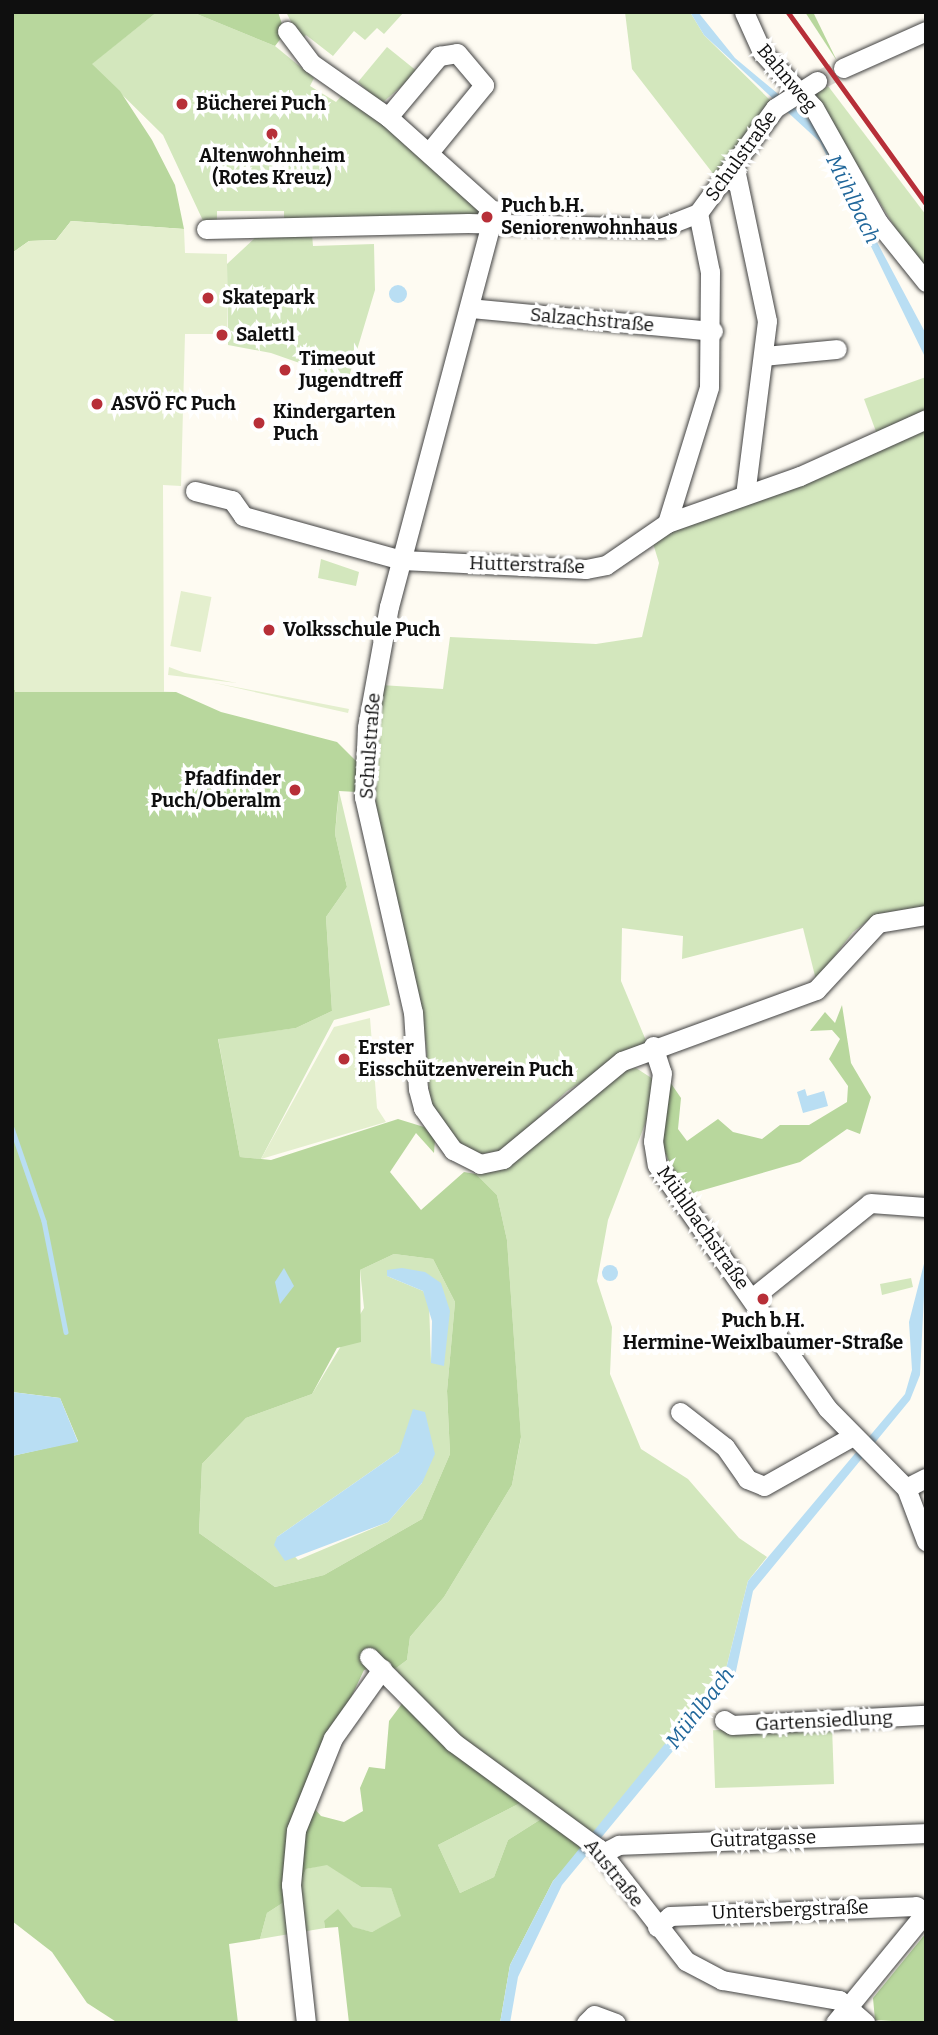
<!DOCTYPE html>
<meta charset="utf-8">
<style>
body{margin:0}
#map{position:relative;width:938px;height:2035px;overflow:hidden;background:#fefbf2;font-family:Bitter,serif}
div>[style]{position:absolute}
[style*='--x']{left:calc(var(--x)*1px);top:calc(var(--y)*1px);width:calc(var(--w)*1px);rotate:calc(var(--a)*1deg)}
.green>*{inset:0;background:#d3e7bd;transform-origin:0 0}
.forest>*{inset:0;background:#b8d79d}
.pitch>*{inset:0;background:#e4efce;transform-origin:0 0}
.water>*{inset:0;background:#b9def3}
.round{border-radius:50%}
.stream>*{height:4.5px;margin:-2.25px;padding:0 2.25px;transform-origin:2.25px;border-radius:2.25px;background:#b9def3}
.minor-tunnel>*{height:19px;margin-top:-9.5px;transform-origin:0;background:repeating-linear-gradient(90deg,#dad8d0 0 19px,transparent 0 29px)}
.roads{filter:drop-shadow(0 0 2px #424242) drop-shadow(0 0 2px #424242)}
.minor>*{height:19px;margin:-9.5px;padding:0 9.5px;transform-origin:9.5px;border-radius:9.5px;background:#fff}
.rail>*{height:4.5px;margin:-2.25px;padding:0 2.25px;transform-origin:2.25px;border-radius:2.25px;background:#b72f38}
.dots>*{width:19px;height:19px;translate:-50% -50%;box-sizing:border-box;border:4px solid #fff;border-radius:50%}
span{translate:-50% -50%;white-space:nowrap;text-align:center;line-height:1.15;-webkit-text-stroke:7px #fff;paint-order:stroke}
.street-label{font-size:19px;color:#0f0f0f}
.poi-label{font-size:19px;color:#0f0f0f;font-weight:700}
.left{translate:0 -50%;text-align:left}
.right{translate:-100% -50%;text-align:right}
.water-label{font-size:21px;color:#1f669a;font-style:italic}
.frame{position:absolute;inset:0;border:14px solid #0f0f0f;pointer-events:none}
</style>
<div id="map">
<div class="green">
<div style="clip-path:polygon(157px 12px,192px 12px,275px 46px,314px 78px,310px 86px,336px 102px,344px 93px,389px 123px,483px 215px,284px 226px,284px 211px,217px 211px,217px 223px,205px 225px,163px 135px,91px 64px)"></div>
<div style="clip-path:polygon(286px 12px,404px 12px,384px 34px,377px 28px,365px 40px,354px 31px,333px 56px,306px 35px,301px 41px)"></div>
<div style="clip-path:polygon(625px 12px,690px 12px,704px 35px,771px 101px,718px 180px,632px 69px)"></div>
<div style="clip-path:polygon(387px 47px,418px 72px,381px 104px,358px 82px)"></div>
<div style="clip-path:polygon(825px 82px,926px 215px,926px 278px,811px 90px)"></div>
<div style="clip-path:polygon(312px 234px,313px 246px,374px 244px,375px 290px,348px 380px,271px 353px,228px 345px,227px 264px,256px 237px)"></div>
<div style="clip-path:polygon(926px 377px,926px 413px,878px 437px,864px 399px)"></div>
<div style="clip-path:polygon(926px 428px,926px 906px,877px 914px,853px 932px,816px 980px,803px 928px,682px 959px,683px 936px,622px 928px,621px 981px,647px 1043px,567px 1091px,505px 1150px,474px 1155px,462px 1148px,430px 1102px,426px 1043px,374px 835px,381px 685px,443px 689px,450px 637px,596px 644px,642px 637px,659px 563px,652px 540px)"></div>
<div style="clip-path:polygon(12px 466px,18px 491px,15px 692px,12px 690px)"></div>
<div style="clip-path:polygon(321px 559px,359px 572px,356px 586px,318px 578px)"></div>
<div style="clip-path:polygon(339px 791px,390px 1005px,334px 1020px,261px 1159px,240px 1157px,218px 1038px,296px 1028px,332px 1011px,326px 917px,347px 887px,335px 834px)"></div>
<div style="clip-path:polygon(636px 1068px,653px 1079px,647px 1119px,608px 1220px,597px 1281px,612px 1327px,610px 1374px,641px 1449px,688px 1479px,739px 1538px,767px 1557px,748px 1581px,726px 1669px,593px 1836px,462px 1740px,395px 1669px,407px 1660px,410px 1637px,444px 1597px,512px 1485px,521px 1438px,507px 1240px,497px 1195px,476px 1174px,510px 1165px,624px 1070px)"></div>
<div style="clip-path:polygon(evenodd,394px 1254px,433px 1259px,455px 1302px,447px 1391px,450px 1454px,422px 1519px,324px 1575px,275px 1587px,199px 1533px,202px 1464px,246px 1418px,312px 1394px,364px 1308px,360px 1270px,394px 1254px,387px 1276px,441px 1283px,431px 1363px,429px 1302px,423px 1291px,387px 1276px,394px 1254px,399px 1452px,422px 1483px,388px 1522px,298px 1560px,277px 1537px,399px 1452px)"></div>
<div style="clip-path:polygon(911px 1278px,913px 1287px,882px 1295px,880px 1284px)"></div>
<div style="left:832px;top:1726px;width:58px;height:119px;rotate:88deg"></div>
<div style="clip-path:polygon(528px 1799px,549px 1814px,508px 1840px,494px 1877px,460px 1893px,438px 1845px)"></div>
<div style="clip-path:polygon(327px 1864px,361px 1887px,391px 1888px,402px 1917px,372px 1932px,324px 1921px,325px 1928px,260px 1939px,267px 1913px,295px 1895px,306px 1869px)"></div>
</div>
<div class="forest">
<div style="clip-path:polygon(12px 12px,157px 12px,92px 64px,120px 91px,152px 140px,175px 185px,184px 229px,71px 221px,56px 240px,29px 241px,12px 253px)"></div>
<div style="clip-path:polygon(192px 12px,278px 12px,285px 33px,275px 46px)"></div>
<div style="clip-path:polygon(805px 12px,814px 14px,837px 61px)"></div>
<div style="clip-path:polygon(evenodd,12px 690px,176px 692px,221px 712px,337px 742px,358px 763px,357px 792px,339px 791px,337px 810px,335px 834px,347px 887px,326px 917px,332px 1011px,296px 1028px,218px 1039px,240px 1157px,271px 1160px,398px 1119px,424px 1127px,435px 1140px,434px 1153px,416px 1133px,390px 1172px,421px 1210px,464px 1172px,476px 1174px,497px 1195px,507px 1240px,521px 1437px,512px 1485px,444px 1597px,410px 1637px,407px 1660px,395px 1669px,385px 1664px,364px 1670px,304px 1797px,321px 1816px,344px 1822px,363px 1811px,360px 1788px,369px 1767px,385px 1769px,389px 1721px,404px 1701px,528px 1799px,438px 1845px,460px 1893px,494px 1877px,508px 1840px,549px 1814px,587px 1843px,553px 1881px,510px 1965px,500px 2023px,349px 2023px,338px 1927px,325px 1928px,324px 1921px,338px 1909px,353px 1927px,372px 1932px,401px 1916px,391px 1888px,361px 1887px,327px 1865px,306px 1869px,295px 1895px,267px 1913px,260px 1939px,229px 1944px,238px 2023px,118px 2023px,87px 2003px,52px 1952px,12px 1921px,12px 1456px,78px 1441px,60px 1398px,12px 1392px,12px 690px,394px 1254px,433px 1259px,455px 1302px,447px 1391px,450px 1454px,422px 1519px,324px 1575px,275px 1587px,199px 1533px,202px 1464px,246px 1418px,312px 1394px,337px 1348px,361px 1342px,360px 1270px,394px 1254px)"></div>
<div style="clip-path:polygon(842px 1005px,851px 1063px,871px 1097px,860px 1134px,847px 1129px,800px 1162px,693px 1193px,670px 1165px,661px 1141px,670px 1082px,681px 1098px,678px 1129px,687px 1141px,718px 1119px,733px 1132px,762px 1139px,780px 1125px,809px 1125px,847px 1102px,848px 1086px,829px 1059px,840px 1039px,832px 1030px,810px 1031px,825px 1012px,835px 1023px)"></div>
<div style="clip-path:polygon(926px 1933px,926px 2023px,875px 2020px,873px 1998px)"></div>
</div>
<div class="pitch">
<div style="clip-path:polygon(71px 221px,184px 229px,185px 253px,227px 254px,227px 334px,185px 334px,181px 486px,163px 485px,164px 692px,15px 692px,12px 253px,29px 241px,56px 240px)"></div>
<div style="left:181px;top:591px;width:31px;height:56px;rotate:11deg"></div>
<div style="clip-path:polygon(169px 667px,185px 673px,237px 683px,168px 675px)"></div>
<div style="clip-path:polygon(210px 682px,349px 709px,348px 713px)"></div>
<div style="clip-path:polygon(370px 1018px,377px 1108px,386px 1122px,261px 1159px,334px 1027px)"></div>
</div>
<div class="water">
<div style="clip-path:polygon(690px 12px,698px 12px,735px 58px,814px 124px,926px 334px,926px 359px,820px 142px,704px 35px)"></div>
<div class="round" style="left:389px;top:285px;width:18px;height:18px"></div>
<div style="clip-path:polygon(805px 1089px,807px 1096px,824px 1091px,828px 1106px,803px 1113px,797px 1092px)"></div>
<div style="clip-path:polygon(926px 1256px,920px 1375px,910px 1400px,753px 1591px,735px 1676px,562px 1885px,518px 1977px,510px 2023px,500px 2023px,510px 1965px,553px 1881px,726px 1669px,748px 1581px,905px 1394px,912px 1370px,909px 1322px)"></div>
<div class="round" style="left:602px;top:1265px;width:16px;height:16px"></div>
<div style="clip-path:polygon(284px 1268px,294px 1286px,280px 1304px,275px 1282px)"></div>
<div style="clip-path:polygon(402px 1268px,425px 1272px,441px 1283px,450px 1311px,444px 1366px,431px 1363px,432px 1321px,423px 1291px,387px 1276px,387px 1270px)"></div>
<div style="clip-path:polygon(12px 1392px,60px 1398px,78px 1442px,12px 1456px)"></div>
<div style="clip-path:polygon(413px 1409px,425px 1412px,435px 1454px,422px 1483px,388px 1522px,285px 1561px,274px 1545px,277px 1537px,399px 1452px)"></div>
</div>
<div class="stream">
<div style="--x:12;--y:1128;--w:98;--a:71"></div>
<div style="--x:44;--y:1221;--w:113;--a:78.8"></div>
</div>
<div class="minor-tunnel">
<div style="--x:817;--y:81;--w:29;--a:-27"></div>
</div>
<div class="roads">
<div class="minor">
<div style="--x:744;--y:12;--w:44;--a:65.8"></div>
<div style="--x:762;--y:52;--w:76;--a:47.1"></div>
<div style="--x:814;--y:108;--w:131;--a:60.7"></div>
<div style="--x:878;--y:222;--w:77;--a:51.3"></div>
<div style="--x:287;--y:31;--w:40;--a:53"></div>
<div style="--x:311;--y:63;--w:94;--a:35"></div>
<div style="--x:388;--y:117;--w:142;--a:41.9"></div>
<div style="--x:494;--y:212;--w:408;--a:104.9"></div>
<div style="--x:389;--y:606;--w:123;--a:100.3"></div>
<div style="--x:367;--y:727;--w:70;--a:92.5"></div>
<div style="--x:364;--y:797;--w:221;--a:77.2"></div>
<div style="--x:413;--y:1012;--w:77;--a:86.3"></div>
<div style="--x:418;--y:1089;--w:20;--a:75"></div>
<div style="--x:423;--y:1108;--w:52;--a:54.5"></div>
<div style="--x:453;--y:1150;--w:30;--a:27"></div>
<div style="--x:480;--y:1164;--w:24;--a:-12"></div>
<div style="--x:503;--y:1159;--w:154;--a:-39.5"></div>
<div style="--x:622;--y:1061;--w:207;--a:-20.1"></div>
<div style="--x:816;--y:990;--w:91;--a:-47.2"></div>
<div style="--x:878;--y:923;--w:49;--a:-9.5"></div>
<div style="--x:843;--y:68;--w:91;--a:-24"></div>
<div style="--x:388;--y:117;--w:80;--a:-50.1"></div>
<div style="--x:439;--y:56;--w:18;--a:-9"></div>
<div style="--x:457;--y:53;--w:42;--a:49.8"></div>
<div style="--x:484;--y:85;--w:85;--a:129.3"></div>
<div style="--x:735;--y:169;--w:155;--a:78.1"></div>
<div style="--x:767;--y:321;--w:174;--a:97.2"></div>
<div style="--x:206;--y:229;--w:262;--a:-1.3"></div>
<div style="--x:468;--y:223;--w:192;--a:1.5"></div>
<div style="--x:660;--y:228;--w:41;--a:-21.5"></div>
<div style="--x:698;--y:213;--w:130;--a:-53.7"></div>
<div style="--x:775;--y:108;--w:50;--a:-32.7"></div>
<div style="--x:470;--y:308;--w:244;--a:5.4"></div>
<div style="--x:764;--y:356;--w:73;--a:-5.5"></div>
<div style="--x:195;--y:491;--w:38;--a:14"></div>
<div style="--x:232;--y:500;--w:19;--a:55"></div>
<div style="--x:243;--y:516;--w:165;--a:15.5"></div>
<div style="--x:402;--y:560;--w:184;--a:2.8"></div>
<div style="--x:586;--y:569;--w:20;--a:-11"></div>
<div style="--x:606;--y:565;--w:74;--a:-34.5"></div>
<div style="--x:667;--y:523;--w:141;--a:-19.5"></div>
<div style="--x:800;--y:476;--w:138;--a:-24.3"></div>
<div style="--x:667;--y:523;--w:142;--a:-72.8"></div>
<div style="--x:709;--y:387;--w:115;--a:-89.5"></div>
<div style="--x:710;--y:272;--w:60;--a:-101.5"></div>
<div style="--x:653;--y:1046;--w:28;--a:72"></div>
<div style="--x:662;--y:1073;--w:69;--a:97.5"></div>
<div style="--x:653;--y:1141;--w:24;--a:81"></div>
<div style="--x:657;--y:1165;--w:297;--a:55"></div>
<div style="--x:827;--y:1408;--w:112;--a:45.4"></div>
<div style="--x:906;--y:1488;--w:57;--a:69.3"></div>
<div style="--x:752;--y:1298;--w:151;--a:-38.8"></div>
<div style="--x:870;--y:1203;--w:56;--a:4.1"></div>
<div style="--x:680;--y:1412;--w:57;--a:37.9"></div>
<div style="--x:725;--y:1447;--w:39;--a:55"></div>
<div style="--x:747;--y:1479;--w:18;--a:22"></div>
<div style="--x:764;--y:1486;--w:100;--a:-29.4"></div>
<div style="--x:906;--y:1488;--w:22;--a:-27"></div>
<div style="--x:369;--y:1657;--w:120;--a:45.3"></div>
<div style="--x:453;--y:1742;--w:180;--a:36.2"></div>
<div style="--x:598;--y:1848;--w:143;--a:52.1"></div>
<div style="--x:686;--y:1961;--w:41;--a:27.8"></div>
<div style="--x:722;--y:1980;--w:119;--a:9.7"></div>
<div style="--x:839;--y:2000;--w:35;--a:41"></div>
<div style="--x:724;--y:1720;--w:9;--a:32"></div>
<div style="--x:732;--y:1725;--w:194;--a:-3"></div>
<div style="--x:603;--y:1853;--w:18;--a:-27"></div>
<div style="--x:619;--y:1845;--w:307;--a:-2.2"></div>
<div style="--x:657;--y:1927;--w:17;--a:-40"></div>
<div style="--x:670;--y:1916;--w:246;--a:-2.3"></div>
<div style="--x:916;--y:1906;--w:11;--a:34"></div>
<div style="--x:306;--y:2023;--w:139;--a:-96.2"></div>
<div style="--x:291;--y:1885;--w:55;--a:-84.8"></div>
<div style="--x:296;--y:1830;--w:99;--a:-68.1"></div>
<div style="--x:333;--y:1738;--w:85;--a:-54.6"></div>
<div style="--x:586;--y:2023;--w:11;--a:-45"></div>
<div style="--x:594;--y:2015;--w:23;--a:20"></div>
<div style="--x:835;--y:2023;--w:144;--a:-50.7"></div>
</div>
</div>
<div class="rail">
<div style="--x:788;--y:12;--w:236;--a:54.2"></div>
</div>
<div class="dots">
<div style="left:182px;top:104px;background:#b72f38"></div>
<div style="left:272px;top:134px;background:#b72f38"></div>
<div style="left:487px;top:217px;background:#b72f38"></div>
<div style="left:208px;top:298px;background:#b72f38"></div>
<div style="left:222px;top:335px;background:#b72f38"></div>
<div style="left:285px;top:370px;background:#b72f38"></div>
<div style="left:97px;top:404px;background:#b72f38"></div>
<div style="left:259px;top:423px;background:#b72f38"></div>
<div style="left:269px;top:630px;background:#b72f38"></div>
<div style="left:295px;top:790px;background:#b72f38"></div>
<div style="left:344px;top:1059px;background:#b72f38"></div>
<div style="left:763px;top:1299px;background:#b72f38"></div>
</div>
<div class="street-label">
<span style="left:787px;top:78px;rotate:50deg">Bahnweg</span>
<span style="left:741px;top:156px;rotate:-54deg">Schulstraße</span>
<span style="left:592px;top:320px;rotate:5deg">Salzachstraße</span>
<span style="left:527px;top:565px;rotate:2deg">Hutterstraße</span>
<span style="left:370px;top:746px;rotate:-86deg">Schulstraße</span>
<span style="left:703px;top:1228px;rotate:55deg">Mühlbachstraße</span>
<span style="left:824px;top:1721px;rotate:-3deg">Gartensiedlung</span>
<span style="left:763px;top:1839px;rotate:-2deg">Gutratgasse</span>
<span style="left:614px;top:1873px;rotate:51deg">Austraße</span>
<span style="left:790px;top:1910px;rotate:-2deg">Untersbergstraße</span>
</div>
<div class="poi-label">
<span class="left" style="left:196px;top:104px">Bücherei Puch</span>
<span style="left:272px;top:167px">Altenwohnheim<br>(Rotes Kreuz)</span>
<span class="left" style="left:501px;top:217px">Puch b.H.<br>Seniorenwohnhaus</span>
<span class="left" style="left:222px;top:298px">Skatepark</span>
<span class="left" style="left:236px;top:335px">Salettl</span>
<span class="left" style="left:299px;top:370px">Timeout<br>Jugendtreff</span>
<span class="left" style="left:111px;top:404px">ASVÖ FC Puch</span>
<span class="left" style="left:273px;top:423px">Kindergarten<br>Puch</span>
<span class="left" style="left:283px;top:630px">Volksschule Puch</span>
<span class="right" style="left:281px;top:790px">Pfadfinder<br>Puch/Oberalm</span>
<span class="left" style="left:358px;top:1059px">Erster<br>Eisschützenverein Puch</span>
<span style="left:763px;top:1332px">Puch b.H.<br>Hermine-Weixlbaumer-Straße</span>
</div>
<div class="water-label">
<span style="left:853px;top:199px;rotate:64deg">Mühlbach</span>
<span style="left:700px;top:1708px;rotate:-52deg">Mühlbach</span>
</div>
<div class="frame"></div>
</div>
